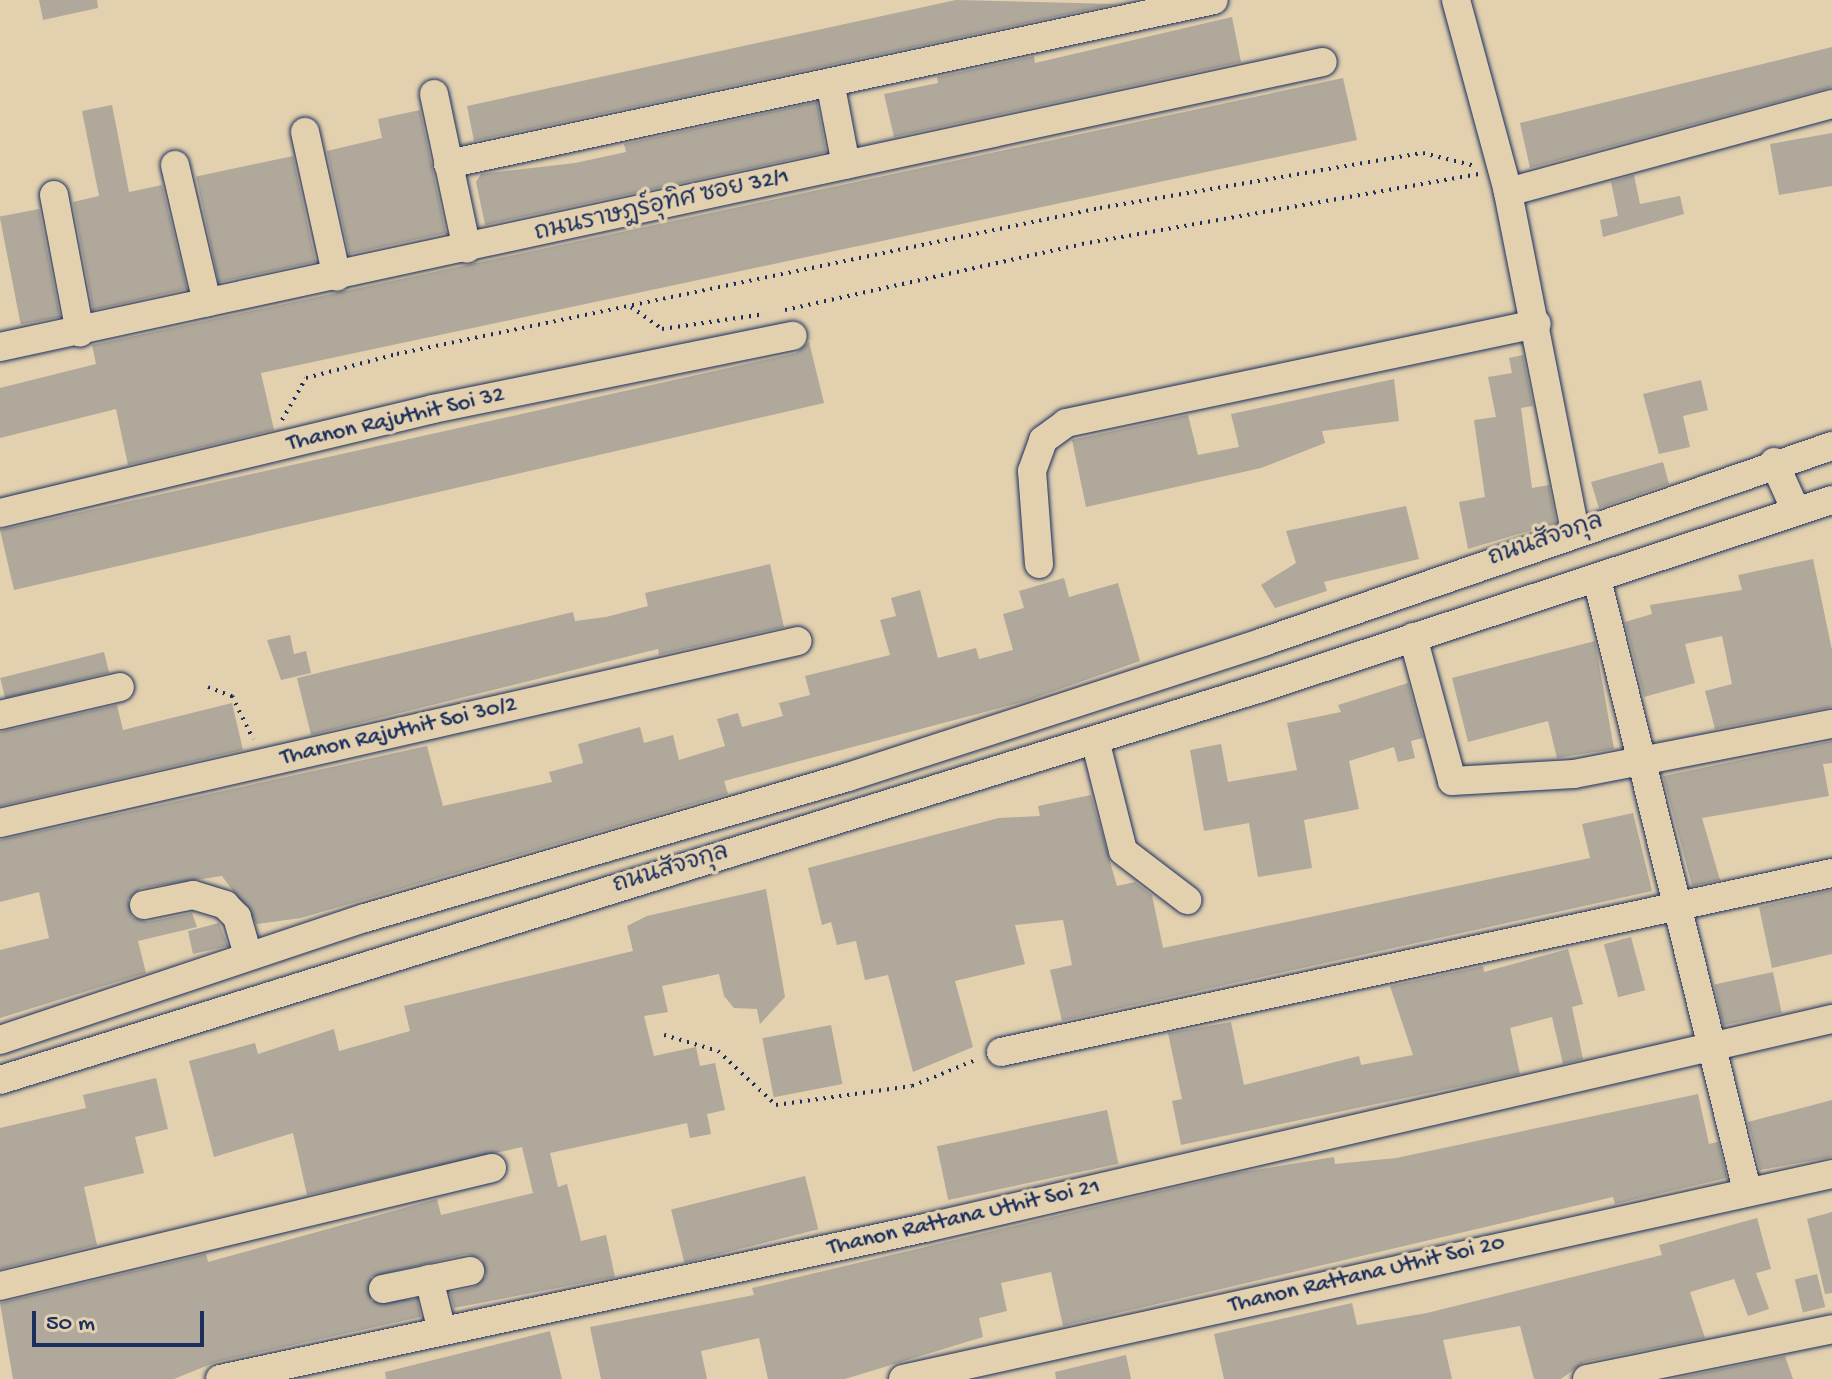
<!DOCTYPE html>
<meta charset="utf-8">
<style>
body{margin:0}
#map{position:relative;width:1832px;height:1379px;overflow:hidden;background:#e2d0ae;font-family:"Gochi Hand","Playpen Sans Thai",sans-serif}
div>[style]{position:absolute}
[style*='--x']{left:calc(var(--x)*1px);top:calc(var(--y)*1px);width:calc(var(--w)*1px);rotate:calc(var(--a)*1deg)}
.building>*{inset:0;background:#b0a89a;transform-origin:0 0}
.path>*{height:4px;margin-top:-2px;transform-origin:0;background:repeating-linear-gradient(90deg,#1b2f5e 0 2px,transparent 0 8px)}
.roads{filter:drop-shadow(0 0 2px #1b2f5e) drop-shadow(0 0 2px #1b2f5e)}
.minor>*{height:28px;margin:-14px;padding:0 14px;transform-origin:14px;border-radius:14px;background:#e2d0ae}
span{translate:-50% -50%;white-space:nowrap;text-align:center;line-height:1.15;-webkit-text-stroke:7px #e2d0ae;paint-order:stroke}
.street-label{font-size:24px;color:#1b2f5e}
.scale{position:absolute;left:32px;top:1311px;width:172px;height:36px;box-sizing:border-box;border:4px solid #1b2f5e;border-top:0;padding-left:10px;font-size:24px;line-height:28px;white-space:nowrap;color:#1b2f5e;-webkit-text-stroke:6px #e2d0ae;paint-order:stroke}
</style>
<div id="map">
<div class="building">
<div style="clip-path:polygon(39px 0,97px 0,98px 8px,43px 20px)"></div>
<div style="clip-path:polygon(956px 0,1115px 4px,474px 141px,467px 106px)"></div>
<div style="clip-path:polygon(1232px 17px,1241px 62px,894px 137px,884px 94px,938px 83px,937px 77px,1034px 56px,1035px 63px)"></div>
<div style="clip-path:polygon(1832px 47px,1832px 87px,1530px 168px,1520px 123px)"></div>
<div style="clip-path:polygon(1343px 78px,1357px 140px,261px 373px,274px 430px,128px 465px,116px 409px,0 438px,0 388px,96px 364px,92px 345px)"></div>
<div style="clip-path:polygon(817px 102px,826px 152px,485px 225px,476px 182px,481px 174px,575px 163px,626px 152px,624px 144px)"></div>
<div style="clip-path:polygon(112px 105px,129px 192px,162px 185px,187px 289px,93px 310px,73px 202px,99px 196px,82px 111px)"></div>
<div style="clip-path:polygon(420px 110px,446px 233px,349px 254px,327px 151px,382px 138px,378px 119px)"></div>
<div style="clip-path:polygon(1832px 133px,1832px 186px,1779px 195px,1770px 144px)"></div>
<div style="left:293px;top:156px;width:108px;height:99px;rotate:78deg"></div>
<div style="clip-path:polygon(1634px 175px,1640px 204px,1680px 196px,1684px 214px,1603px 237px,1600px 220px,1618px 216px,1611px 182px)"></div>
<div style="left:39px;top:209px;width:110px;height:40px;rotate:79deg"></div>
<div style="clip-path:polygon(809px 342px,824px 403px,14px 590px,0 530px,796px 353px)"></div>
<div style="clip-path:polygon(1523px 355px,1533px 406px,1521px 408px,1532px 488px,1549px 485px,1556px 523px,1468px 549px,1459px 502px,1485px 497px,1474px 420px,1496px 417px,1488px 377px,1512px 373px,1509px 358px)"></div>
<div style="clip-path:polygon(1394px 379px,1399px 421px,1322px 431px,1325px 443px,1261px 468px,1086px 507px,1072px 440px,1188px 415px,1198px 455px,1239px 447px,1231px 414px)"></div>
<div style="clip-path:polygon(1701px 380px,1708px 410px,1683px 416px,1690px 447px,1659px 454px,1643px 394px)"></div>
<div style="clip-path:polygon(1663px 462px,1669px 484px,1599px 508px,1591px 482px)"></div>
<div style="clip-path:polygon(1406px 506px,1419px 559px,1324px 582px,1327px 591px,1275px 608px,1261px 585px,1296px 563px,1286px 531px)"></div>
<div style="clip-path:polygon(1813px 559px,1832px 650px,1832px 707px,1715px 729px,1705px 691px,1732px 684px,1722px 636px,1685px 644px,1695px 683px,1644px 697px,1625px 622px,1652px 614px,1650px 605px,1742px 590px,1738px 575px)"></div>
<div style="clip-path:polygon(770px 564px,784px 627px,659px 655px,658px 649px,311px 735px,297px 678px,573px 612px,575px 621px,606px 617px,648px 606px,645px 593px)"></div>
<div style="clip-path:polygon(1064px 578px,1069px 597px,1118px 583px,1140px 661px,1023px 702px,724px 781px,728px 794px,301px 918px,257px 924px,222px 876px,141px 888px,128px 900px,132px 917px,147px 922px,192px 913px,197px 927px,138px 941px,146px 973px,0 1018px,0 950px,49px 938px,39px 892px,0 902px,0 840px,427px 746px,443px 806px,552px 782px,549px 772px,583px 763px,578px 744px,640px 727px,644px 743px,673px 735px,679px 760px,725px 746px,717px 719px,738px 713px,742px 727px,783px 716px,779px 703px,810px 695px,805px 676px,890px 655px,880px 620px,896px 616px,891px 598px,920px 590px,938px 658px,976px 648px,979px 659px,1013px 650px,1003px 614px,1024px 608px,1019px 591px)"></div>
<div style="clip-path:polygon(290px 635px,294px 654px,306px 651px,311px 673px,281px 680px,267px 640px)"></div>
<div style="clip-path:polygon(1595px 641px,1614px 749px,1557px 758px,1548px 721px,1468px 742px,1452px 678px)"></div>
<div style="left:104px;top:652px;width:21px;height:107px;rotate:76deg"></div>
<div style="clip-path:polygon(1408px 683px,1423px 738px,1411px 741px,1415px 758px,1398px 762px,1394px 747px,1349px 761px,1359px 809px,1304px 820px,1312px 868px,1258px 877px,1249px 823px,1204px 831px,1190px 750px,1221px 744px,1228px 782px,1297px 770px,1287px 723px,1341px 712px,1338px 705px)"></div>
<div style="clip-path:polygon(232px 703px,243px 750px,0 806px,0 732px,117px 705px,123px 730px)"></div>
<div style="clip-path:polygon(1832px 741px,1832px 763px,1823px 764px,1829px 796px,1702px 818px,1720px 880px,1692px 886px,1663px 776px)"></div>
<div style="clip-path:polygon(1091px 795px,1117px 886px,1135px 882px,1152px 895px,1163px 948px,1590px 858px,1582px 824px,1633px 813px,1652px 891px,1062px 1021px,1050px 970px,1072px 965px,1063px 920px,1015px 925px,1025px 964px,955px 981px,973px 1047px,913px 1072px,888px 975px,865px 980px,856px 941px,837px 945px,831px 922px,822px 925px,808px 868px,999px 818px,1040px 816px,1038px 806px)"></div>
<div style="clip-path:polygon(766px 889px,785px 997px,760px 1024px,757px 1009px,734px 1008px,724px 996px,719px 974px,662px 986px,668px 1012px,644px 1016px,654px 1056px,696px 1047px,700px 1066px,715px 1063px,725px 1110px,707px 1114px,711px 1134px,690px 1138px,687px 1123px,550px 1153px,558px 1187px,567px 1184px,581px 1241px,606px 1235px,615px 1277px,454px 1308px,450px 1293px,474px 1287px,486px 1276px,482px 1259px,467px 1254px,371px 1277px,371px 1301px,417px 1299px,421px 1317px,216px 1362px,174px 1379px,13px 1379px,0 1303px,206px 1254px,208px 1262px,437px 1199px,441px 1215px,533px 1193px,522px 1147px,307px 1195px,293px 1133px,214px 1157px,189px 1061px,255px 1043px,258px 1054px,334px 1029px,339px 1051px,410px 1031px,404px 1006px,633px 951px,627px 926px,647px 916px)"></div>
<div style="clip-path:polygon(1832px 890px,1832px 954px,1772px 968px,1759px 907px)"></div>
<div style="clip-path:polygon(219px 923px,228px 946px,193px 954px,188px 931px)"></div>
<div style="left:1631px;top:937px;width:55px;height:28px;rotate:75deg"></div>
<div style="clip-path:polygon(1568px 949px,1583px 1004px,1572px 1007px,1583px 1059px,1563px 1064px,1552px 1017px,1510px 1028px,1520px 1074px,1181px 1145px,1172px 1101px,1182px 1099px,1168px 1033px,1231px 1022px,1244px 1085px,1359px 1056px,1361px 1065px,1413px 1055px,1390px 986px,1483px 966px,1484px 972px)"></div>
<div style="left:1773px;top:972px;width:42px;height:60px;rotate:78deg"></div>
<div style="left:831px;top:1025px;width:60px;height:70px;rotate:79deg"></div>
<div style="clip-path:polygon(156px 1078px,168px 1129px,135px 1137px,144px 1173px,84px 1187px,97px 1245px,0 1269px,0 1128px,86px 1108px,83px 1095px)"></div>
<div style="clip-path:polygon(1698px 1094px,1709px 1144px,1718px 1142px,1727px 1178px,1615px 1204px,1613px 1197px,1063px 1326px,1051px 1272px,1001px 1283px,1007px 1311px,979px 1318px,983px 1337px,845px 1379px,768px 1379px,759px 1338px,701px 1351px,707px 1379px,601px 1379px,590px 1327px,754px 1295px,752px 1288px,1237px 1173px,1334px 1157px,1335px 1164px,1396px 1158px)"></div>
<div style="clip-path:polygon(1832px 1100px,1832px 1157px,1760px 1170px,1748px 1122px)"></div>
<div style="left:1107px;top:1110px;width:55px;height:174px;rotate:78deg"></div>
<div style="left:805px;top:1176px;width:55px;height:138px;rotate:76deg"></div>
<div style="clip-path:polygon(1832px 1212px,1832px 1293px,1825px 1294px,1807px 1219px)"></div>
<div style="clip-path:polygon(1757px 1218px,1771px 1269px,1756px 1273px,1769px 1309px,1748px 1316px,1734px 1279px,1690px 1292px,1705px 1338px,1584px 1362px,1561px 1379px,1534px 1379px,1520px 1326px,1443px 1340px,1452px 1379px,1224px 1379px,1214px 1334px,1352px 1303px,1357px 1325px,1427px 1313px,1662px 1255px,1659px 1245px)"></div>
<div style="left:1817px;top:1274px;width:34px;height:23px;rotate:76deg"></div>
<div style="clip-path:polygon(550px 1331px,562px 1379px,386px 1379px,385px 1372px)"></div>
<div style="clip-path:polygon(1126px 1355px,1131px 1379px,1056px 1379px,1055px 1372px)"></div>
<div style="clip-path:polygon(1785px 1356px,1793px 1379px,1672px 1379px)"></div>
</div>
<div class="path">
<div style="--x:631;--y:307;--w:38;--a:35"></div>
<div style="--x:662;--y:329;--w:104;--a:-8.3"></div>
<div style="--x:785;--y:310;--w:304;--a:-12.5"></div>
<div style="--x:1082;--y:244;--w:403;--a:-10"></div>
<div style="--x:282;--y:420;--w:48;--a:-60.3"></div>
<div style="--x:306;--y:378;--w:94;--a:-14.8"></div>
<div style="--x:397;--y:354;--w:718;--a:-11.73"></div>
<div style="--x:1100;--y:208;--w:328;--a:-9.7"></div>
<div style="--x:1423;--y:153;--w:54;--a:14"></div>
<div style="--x:208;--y:687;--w:26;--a:21"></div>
<div style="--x:232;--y:696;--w:48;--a:64"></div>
<div style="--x:664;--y:1035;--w:56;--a:16.5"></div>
<div style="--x:718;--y:1051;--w:79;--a:43"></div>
<div style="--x:776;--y:1105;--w:137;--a:-8"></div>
<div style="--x:912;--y:1086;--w:71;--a:-22.2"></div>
</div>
<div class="roads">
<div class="minor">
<div style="--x:1456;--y:0;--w:199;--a:74.8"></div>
<div style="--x:831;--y:87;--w:79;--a:79.1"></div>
<div style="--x:434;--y:94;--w:158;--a:78"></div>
<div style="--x:305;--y:132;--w:148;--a:77.6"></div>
<div style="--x:448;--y:164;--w:783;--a:-12.08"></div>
<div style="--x:175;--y:165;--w:141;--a:76.9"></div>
<div style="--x:54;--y:195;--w:140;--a:79.3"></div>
<div style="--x:0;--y:347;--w:1353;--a:-12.16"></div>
<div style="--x:1774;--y:462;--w:54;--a:65.8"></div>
<div style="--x:0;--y:513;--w:445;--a:-13.5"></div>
<div style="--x:433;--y:409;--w:367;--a:-11.5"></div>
<div style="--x:1575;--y:531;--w:346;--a:-101.2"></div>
<div style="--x:1508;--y:192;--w:336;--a:-15.2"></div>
<div style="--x:1039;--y:564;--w:93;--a:-94.3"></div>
<div style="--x:1032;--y:471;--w:33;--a:-70"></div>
<div style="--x:1043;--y:440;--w:29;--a:-36"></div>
<div style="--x:1066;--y:423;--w:481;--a:-11.9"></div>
<div style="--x:1597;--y:579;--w:629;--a:76.21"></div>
<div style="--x:1413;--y:637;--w:149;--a:74.8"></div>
<div style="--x:1452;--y:781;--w:122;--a:-3.3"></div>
<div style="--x:1574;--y:774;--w:263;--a:-11"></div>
<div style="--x:0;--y:715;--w:123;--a:-13.1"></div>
<div style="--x:1095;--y:740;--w:114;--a:75.8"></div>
<div style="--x:1123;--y:851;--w:81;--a:37.4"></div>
<div style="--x:0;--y:823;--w:818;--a:-12.85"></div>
<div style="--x:144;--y:905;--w:50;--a:-11.5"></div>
<div style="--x:193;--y:895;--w:34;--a:17"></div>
<div style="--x:225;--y:905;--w:17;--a:45"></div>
<div style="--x:237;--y:917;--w:40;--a:74"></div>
<div style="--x:0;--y:1040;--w:385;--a:-18.5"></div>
<div style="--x:365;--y:918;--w:503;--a:-16.27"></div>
<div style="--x:848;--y:777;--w:436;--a:-18"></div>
<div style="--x:1263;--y:642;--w:602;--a:-19.01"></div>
<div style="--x:1001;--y:1052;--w:850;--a:-12.16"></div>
<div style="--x:0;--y:1080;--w:1317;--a:-17.27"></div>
<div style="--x:1258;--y:689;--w:604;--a:-18.23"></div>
<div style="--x:429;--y:1279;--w:54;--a:76"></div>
<div style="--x:0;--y:1286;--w:506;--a:-13.49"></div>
<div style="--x:383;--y:1289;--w:89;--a:-11.7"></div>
<div style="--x:220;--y:1379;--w:721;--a:-12.09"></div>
<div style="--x:925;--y:1228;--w:931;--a:-12.98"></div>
<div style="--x:903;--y:1379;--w:951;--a:-12.44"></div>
<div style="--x:1587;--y:1379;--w:250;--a:-11.5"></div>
</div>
</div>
<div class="street-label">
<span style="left:662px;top:206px;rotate:-13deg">ถนนราษฎร์อุทิศ ซอย 32/1</span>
<span style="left:396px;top:420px;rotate:-13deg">Thanon Rajuthit Soi 32</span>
<span style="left:1546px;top:541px;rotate:-19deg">ถนนสัจจกุล</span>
<span style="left:399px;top:732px;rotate:-13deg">Thanon Rajuthit Soi 30/2</span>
<span style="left:671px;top:870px;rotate:-17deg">ถนนสัจจกุล</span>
<span style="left:964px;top:1218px;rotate:-13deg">Thanon Rattana Uthit Soi 21</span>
<span style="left:1367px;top:1275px;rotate:-13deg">Thanon Rattana Uthit Soi 20</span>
</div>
<div class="scale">50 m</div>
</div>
